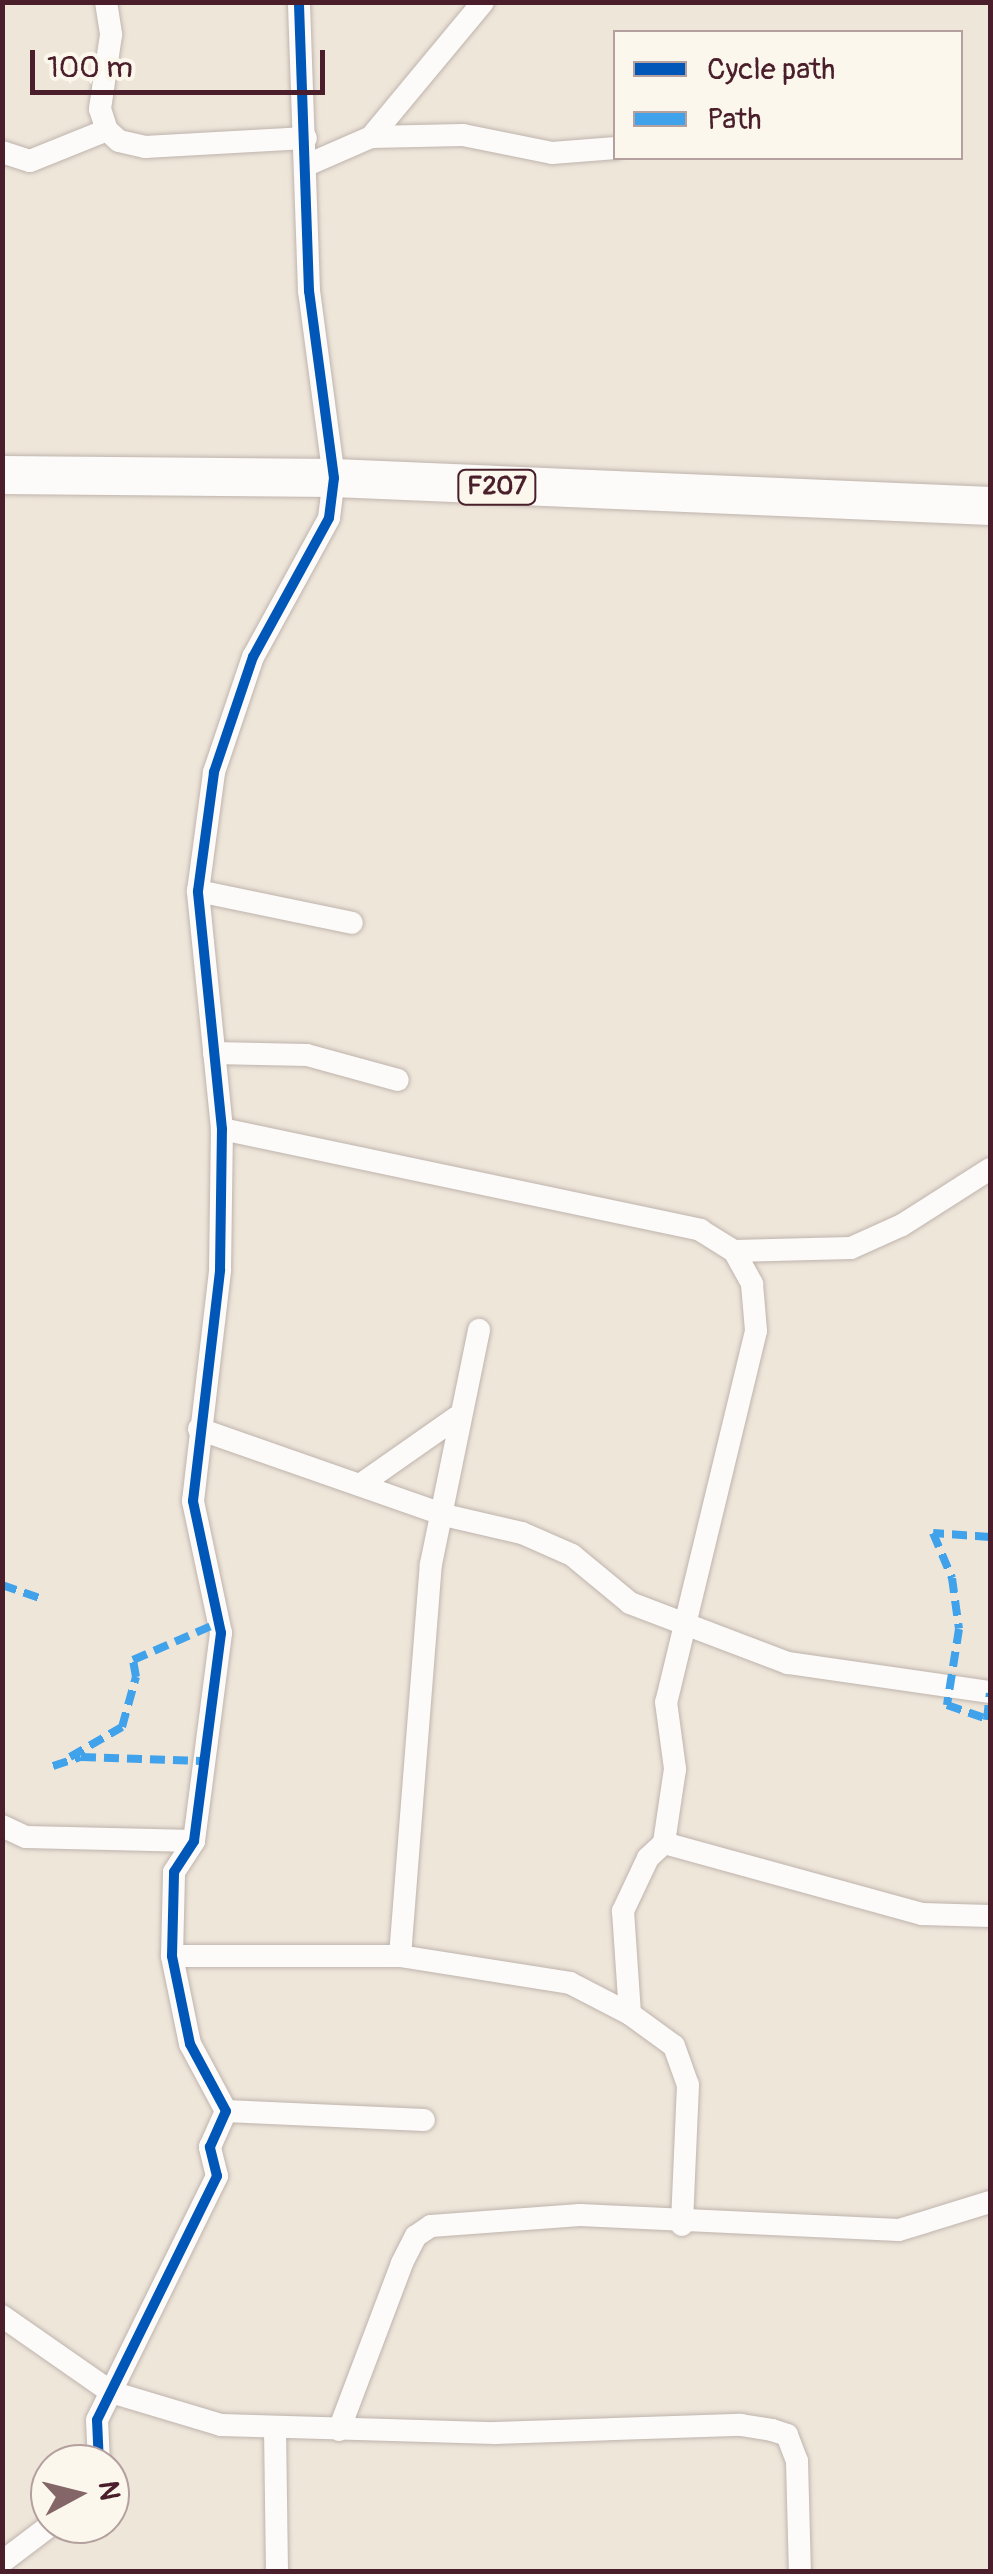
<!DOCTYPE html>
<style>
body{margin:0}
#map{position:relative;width:993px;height:2574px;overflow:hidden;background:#efe6da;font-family:Pangolin,sans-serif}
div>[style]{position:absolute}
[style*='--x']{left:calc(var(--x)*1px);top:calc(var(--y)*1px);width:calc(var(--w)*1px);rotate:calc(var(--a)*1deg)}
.roads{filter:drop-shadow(0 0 2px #beb4ad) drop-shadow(0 0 2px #beb4ad)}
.minor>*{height:22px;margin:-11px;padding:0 11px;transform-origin:11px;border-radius:11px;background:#fdfbf9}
.primary>*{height:38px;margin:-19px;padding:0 19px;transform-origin:19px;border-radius:19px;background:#fdfbf9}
.quiet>*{height:8px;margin-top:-4px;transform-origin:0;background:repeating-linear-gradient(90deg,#40a2eb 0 15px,transparent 0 23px)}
.cycleway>*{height:10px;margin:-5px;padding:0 5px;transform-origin:5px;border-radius:5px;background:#0057b8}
span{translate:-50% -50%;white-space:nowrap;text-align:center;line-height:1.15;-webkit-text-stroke:8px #fbf7ec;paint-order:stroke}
.shield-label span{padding:2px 8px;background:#fbf7ec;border:2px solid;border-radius:8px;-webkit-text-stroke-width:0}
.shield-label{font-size:25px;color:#4a1f2b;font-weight:700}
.frame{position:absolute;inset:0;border:5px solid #4a1f2b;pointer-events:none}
.legend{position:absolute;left:613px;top:30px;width:350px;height:130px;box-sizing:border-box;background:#fbf7ec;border:2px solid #b4a19f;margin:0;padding:12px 18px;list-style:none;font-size:30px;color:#4a1f2b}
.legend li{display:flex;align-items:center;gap:20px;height:50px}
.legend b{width:50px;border:2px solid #b4a19f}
.north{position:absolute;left:30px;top:2444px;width:100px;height:100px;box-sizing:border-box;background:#fbf7ec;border:2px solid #b4a19f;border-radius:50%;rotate:83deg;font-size:28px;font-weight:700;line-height:40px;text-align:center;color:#4a1f2b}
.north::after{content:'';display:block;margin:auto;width:35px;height:45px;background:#846568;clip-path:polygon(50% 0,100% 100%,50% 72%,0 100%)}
.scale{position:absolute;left:30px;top:50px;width:295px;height:45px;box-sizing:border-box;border:5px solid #4a1f2b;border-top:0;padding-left:12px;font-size:30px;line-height:35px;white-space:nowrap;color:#4a1f2b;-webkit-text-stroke:8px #fbf7ec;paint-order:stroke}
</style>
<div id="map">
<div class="roads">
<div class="minor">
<div style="--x:106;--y:2;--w:33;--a:81"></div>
<div style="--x:111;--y:35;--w:75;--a:98.5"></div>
<div style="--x:100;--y:109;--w:22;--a:72"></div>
<div style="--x:107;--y:130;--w:16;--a:43"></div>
<div style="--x:119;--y:141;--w:27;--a:13"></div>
<div style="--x:145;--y:147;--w:161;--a:-3.2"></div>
<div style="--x:371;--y:137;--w:92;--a:-1.2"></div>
<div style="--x:463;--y:135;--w:91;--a:11.4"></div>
<div style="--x:552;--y:153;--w:64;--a:-4.5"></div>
<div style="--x:2;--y:152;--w:29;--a:18"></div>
<div style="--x:30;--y:161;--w:83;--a:-21.9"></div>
<div style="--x:307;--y:165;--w:70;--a:-23.6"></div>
<div style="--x:371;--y:137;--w:175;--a:-50.3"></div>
<div style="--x:198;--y:891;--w:157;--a:11.7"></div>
<div style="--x:214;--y:1053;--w:93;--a:1.2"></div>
<div style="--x:307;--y:1055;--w:94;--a:15.4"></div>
<div style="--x:222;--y:1129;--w:489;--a:11.9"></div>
<div style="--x:700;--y:1230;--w:40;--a:32"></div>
<div style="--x:734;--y:1251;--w:38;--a:61"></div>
<div style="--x:752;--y:1284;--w:47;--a:85.1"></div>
<div style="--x:756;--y:1331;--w:382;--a:103.6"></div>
<div style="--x:666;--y:1702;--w:68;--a:82.3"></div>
<div style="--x:675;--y:1769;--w:75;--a:98.5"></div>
<div style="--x:664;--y:1843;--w:22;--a:137"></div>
<div style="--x:648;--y:1858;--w:59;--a:115.3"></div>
<div style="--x:623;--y:1911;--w:103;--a:86.1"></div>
<div style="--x:734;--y:1251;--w:117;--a:-1.5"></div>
<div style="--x:851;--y:1248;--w:56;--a:-24.3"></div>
<div style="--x:902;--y:1225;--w:104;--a:-32.5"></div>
<div style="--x:199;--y:1429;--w:260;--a:19.3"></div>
<div style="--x:444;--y:1515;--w:80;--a:13"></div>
<div style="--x:522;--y:1533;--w:55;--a:23.7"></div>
<div style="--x:572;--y:1555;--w:75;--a:39.6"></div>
<div style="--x:630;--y:1603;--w:169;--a:20.8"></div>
<div style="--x:788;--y:1663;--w:204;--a:8.2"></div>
<div style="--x:360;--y:1485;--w:118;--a:-35"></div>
<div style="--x:2;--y:1826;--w:26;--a:25"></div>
<div style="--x:26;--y:1837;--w:168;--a:1.4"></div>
<div style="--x:664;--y:1843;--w:268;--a:15.4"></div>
<div style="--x:922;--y:1914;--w:68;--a:1.7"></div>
<div style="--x:172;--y:1956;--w:228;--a:0"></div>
<div style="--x:400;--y:1956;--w:172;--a:9"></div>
<div style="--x:570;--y:1983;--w:68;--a:27.3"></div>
<div style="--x:630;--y:2014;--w:54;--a:36"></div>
<div style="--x:674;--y:2046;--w:41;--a:70.3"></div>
<div style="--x:688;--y:2085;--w:140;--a:92.5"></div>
<div style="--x:400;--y:1956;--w:393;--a:-85.5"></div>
<div style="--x:431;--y:1564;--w:239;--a:-78.4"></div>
<div style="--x:226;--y:2111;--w:198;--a:2.6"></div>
<div style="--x:2;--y:2316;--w:133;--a:34.9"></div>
<div style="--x:111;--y:2392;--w:115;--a:16.7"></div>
<div style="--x:221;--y:2425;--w:274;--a:1.7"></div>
<div style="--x:495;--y:2433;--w:246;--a:-1.9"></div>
<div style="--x:741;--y:2425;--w:31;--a:9"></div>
<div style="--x:772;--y:2430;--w:16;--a:18"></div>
<div style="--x:787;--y:2435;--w:28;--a:69"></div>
<div style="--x:797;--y:2461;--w:111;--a:88.5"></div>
<div style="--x:275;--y:2428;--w:144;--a:89.2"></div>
<div style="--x:339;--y:2430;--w:178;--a:-69.3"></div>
<div style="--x:402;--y:2263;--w:30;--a:-63"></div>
<div style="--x:416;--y:2236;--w:18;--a:-34"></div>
<div style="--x:431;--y:2226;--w:149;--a:-4.2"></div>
<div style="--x:580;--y:2215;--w:319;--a:2.7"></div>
<div style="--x:899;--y:2230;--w:95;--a:-17.1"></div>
<div style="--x:99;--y:2464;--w:44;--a:-92.6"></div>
<div style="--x:97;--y:2420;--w:272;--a:-63.8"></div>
<div style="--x:217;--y:2176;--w:30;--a:-104"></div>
<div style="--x:210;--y:2147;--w:39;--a:-66"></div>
<div style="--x:226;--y:2111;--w:76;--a:-118.2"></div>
<div style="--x:190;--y:2044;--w:90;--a:-101.6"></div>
<div style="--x:172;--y:1956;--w:84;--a:-88.6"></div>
<div style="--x:174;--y:1872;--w:37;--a:-57"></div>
<div style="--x:194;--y:1841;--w:210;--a:-82.6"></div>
<div style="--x:221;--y:1633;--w:135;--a:-102"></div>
<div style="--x:193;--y:1501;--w:233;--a:-83.3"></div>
<div style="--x:220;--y:1270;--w:141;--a:-89.2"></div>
<div style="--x:222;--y:1129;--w:239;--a:-95.8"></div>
<div style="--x:198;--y:891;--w:120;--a:-82.3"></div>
<div style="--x:214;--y:772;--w:121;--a:-71.3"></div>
<div style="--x:253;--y:657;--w:158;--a:-61.3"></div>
<div style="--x:329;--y:518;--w:40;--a:-82.9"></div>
<div style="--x:334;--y:478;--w:189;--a:-97.6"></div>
<div style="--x:309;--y:291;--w:289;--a:-92"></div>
<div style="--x:2;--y:2562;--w:63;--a:-37.2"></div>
</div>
<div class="primary">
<div style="--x:2;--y:475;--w:332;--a:0.5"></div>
<div style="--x:334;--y:478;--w:657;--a:2.44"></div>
</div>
</div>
<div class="quiet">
<div style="--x:990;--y:1537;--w:57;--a:-176"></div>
<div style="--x:933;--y:1533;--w:49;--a:67.1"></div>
<div style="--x:952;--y:1578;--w:51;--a:82.2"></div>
<div style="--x:959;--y:1629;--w:77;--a:99"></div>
<div style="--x:947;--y:1705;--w:46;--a:19.2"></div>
<div style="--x:2;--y:1585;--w:39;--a:19"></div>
<div style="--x:987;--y:1720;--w:27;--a:-84"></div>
<div style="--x:70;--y:1757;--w:60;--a:-30"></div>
<div style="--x:122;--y:1727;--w:52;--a:-74.4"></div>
<div style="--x:136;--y:1677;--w:17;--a:-100"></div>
<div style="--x:133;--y:1660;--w:93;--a:-23.5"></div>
<div style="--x:53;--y:1766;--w:29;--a:-18"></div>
<div style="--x:81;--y:1757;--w:121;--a:1.9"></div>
</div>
<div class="cycleway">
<div style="--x:99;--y:2464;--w:44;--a:-92.6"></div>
<div style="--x:97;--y:2420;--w:272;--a:-63.8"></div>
<div style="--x:217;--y:2176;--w:30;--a:-104"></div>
<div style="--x:210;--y:2147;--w:39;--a:-66"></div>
<div style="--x:226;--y:2111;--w:76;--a:-118.2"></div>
<div style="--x:190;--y:2044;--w:90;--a:-101.6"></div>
<div style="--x:172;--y:1956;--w:84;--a:-88.6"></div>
<div style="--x:174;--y:1872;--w:37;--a:-57"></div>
<div style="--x:194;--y:1841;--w:210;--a:-82.6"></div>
<div style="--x:221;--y:1633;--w:135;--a:-102"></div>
<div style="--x:193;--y:1501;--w:233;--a:-83.3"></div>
<div style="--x:220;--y:1270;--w:141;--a:-89.2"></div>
<div style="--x:222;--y:1129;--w:239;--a:-95.8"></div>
<div style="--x:198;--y:891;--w:120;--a:-82.3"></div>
<div style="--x:214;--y:772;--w:121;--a:-71.3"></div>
<div style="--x:253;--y:657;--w:158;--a:-61.3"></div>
<div style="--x:329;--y:518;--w:40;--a:-82.9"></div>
<div style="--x:334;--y:478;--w:189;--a:-97.6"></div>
<div style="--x:309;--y:291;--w:289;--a:-92"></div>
</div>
<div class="shield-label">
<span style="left:497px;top:487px">F207</span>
</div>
<div class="frame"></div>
<ul class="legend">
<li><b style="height:12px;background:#0057b8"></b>Cycle path</li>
<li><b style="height:12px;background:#40a2eb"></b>Path</li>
</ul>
<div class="north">N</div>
<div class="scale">100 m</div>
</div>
